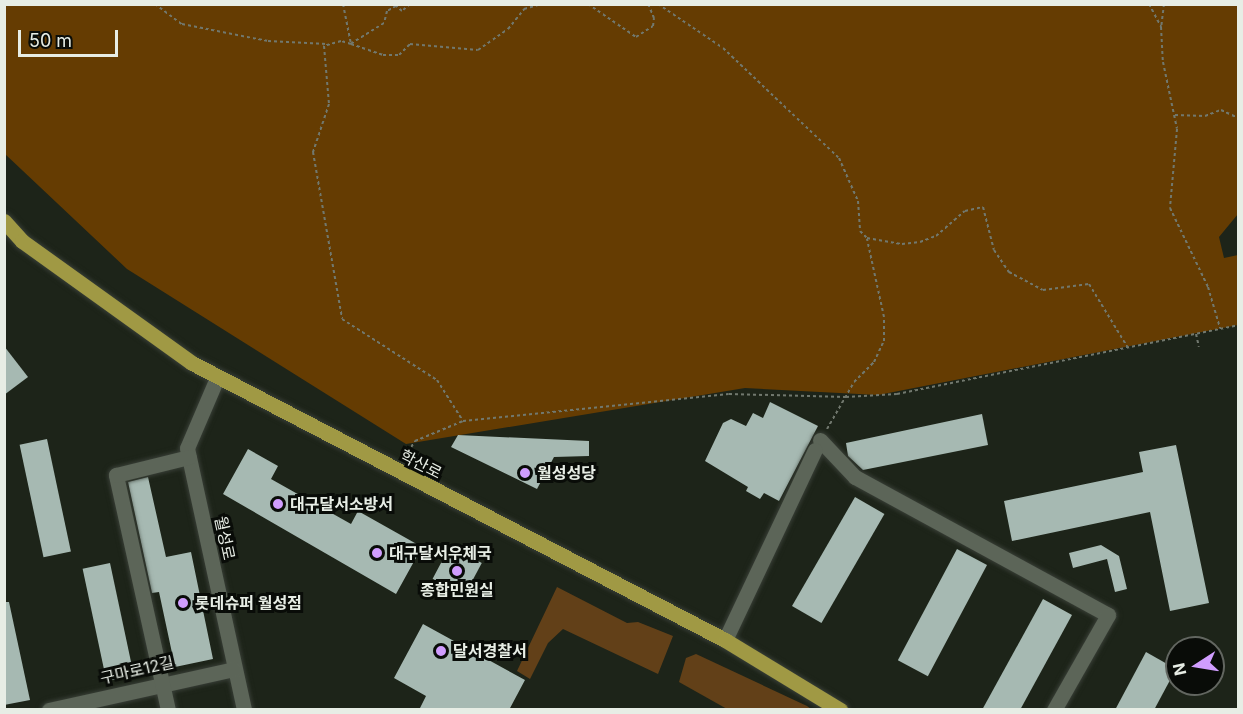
<!DOCTYPE html>
<meta charset="utf-8">
<style>
body{margin:0}
#map{position:relative;width:1243px;height:714px;overflow:hidden;background:#1d2419;font-family:Inter,"Noto Sans KR",sans-serif}
div>[style]{position:absolute}
[style*='--x']{left:calc(var(--x)*1px);top:calc(var(--y)*1px);width:calc(var(--w)*1px);rotate:calc(var(--a)*1deg)}
.green>*{inset:0;background:#624018}
.forest>*{inset:0;background:#653c02}
.building>*{inset:0;background:#a6b9b2;transform-origin:0 0}
.path>*{height:2px;margin-top:-1px;transform-origin:0;background:repeating-linear-gradient(90deg,#71786e 0 3px,transparent 0 6px)}
.roads{filter:drop-shadow(0 0 2px #383e36) drop-shadow(0 0 2px #383e36)}
.minor>*{height:15px;margin:-7.5px;padding:0 7.5px;transform-origin:7.5px;border-radius:7.5px;background:#5c6558}
.major>*{height:15px;margin:-7.5px;padding:0 7.5px;transform-origin:7.5px;border-radius:7.5px;background:#a09944}
.dots>*{width:16px;height:16px;translate:-50% -50%;box-sizing:border-box;border:3px solid #090c08;border-radius:50%}
span{translate:-50% -50%;white-space:nowrap;text-align:center;line-height:1.15;-webkit-text-stroke:6px #090c08;paint-order:stroke}
.street-label{font-size:16px;color:#e7ede5}
.poi-label{font-size:16px;color:#e7ede5;font-weight:700}
.left{translate:0 -50%;text-align:left}
.frame{position:absolute;inset:0;border:6px solid #e7ede5;pointer-events:none}
.north{position:absolute;left:1165px;top:636px;width:60px;height:60px;box-sizing:border-box;background:#090c08;border:2px solid #626660;border-radius:50%;rotate:258deg;font-size:16px;font-weight:700;line-height:24px;text-align:center;color:#e7ede5}
.north::after{content:'';display:block;margin:auto;width:21px;height:27px;background:#d09dfe;clip-path:polygon(50% 0,100% 100%,50% 72%,0 100%)}
.scale{position:absolute;left:18px;top:30px;width:100px;height:27px;box-sizing:border-box;border:3px solid #e7ede5;border-top:0;padding-left:8px;font-size:18px;line-height:21px;white-space:nowrap;color:#e7ede5;-webkit-text-stroke:4px #090c08;paint-order:stroke}
</style>
<div id="map">
<div class="green">
<div style="clip-path:polygon(557px 587px,627px 623px,638px 622px,673px 636px,658px 674px,563px 629px,548px 643px,530px 679px,517px 671px)"></div>
<div style="clip-path:polygon(696px 654px,807px 706px,811px 709px,727px 709px,679px 682px,686px 658px)"></div>
</div>
<div class="forest">
<div style="clip-path:polygon(4px 5px,1238px 5px,1238px 214px,1219px 237px,1224px 258px,1238px 255px,1238px 325px,878px 395px,745px 388px,406px 444px,127px 269px,5px 154px)"></div>
</div>
<div class="building">
<div style="clip-path:polygon(4px 346px,28px 377px,4px 395px)"></div>
<div style="clip-path:polygon(770px 402px,818px 426px,779px 501px,764px 493px,760px 499px,746px 491px,748px 487px,705px 461px,723px 423px,731px 419px,746px 426px,753px 413px,763px 418px)"></div>
<div style="clip-path:polygon(982px 414px,988px 445px,863px 470px,848px 456px,846px 443px)"></div>
<div style="clip-path:polygon(458px 435px,589px 441px,589px 456px,554px 457px,537px 489px,451px 447px)"></div>
<div style="left:47px;top:439px;width:115px;height:28px;rotate:78deg"></div>
<div style="clip-path:polygon(1176px 445px,1209px 603px,1170px 611px,1150px 512px,1012px 541px,1004px 501px,1143px 472px,1139px 452px)"></div>
<div style="clip-path:polygon(248px 449px,278px 466px,271px 479px,351px 524px,358px 511px,422px 547px,396px 594px,223px 494px)"></div>
<div style="clip-path:polygon(148px 477px,166px 557px,191px 552px,213px 659px,175px 667px,159px 592px,152px 593px,128px 482px)"></div>
<div style="left:855px;top:497px;width:34px;height:126px;rotate:30deg"></div>
<div style="clip-path:polygon(1101px 545px,1119px 556px,1127px 589px,1115px 592px,1107px 559px,1073px 568px,1069px 553px)"></div>
<div style="left:450px;top:546px;width:36px;height:37px;rotate:28deg"></div>
<div style="left:957px;top:549px;width:34px;height:126px;rotate:28deg"></div>
<div style="left:110px;top:563px;width:115px;height:28px;rotate:78deg"></div>
<div style="clip-path:polygon(1043px 599px,1072px 615px,1020px 710px,982px 710px)"></div>
<div style="clip-path:polygon(4px 602px,9px 602px,30px 700px,4px 705px)"></div>
<div style="clip-path:polygon(423px 624px,525px 680px,509px 710px,419px 710px,426px 696px,394px 678px)"></div>
<div style="clip-path:polygon(1146px 652px,1176px 669px,1154px 710px,1115px 710px)"></div>
</div>
<div class="path">
<div style="--x:155;--y:4;--w:34;--a:37"></div>
<div style="--x:182;--y:24;--w:88;--a:11.2"></div>
<div style="--x:268;--y:41;--w:59;--a:2.9"></div>
<div style="--x:343;--y:4;--w:41;--a:78.7"></div>
<div style="--x:351;--y:44;--w:34;--a:19"></div>
<div style="--x:383;--y:55;--w:16;--a:0"></div>
<div style="--x:399;--y:55;--w:16;--a:-45"></div>
<div style="--x:410;--y:44;--w:68;--a:5"></div>
<div style="--x:478;--y:50;--w:37;--a:-35"></div>
<div style="--x:508;--y:29;--w:26;--a:-51"></div>
<div style="--x:524;--y:9;--w:19;--a:-16"></div>
<div style="--x:410;--y:4;--w:11;--a:139"></div>
<div style="--x:402;--y:11;--w:8;--a:-140"></div>
<div style="--x:396;--y:6;--w:10;--a:151"></div>
<div style="--x:387;--y:11;--w:12;--a:104"></div>
<div style="--x:384;--y:23;--w:39;--a:148"></div>
<div style="--x:351;--y:44;--w:10;--a:-163"></div>
<div style="--x:341;--y:41;--w:18;--a:164"></div>
<div style="--x:324;--y:46;--w:58;--a:85.1"></div>
<div style="--x:329;--y:104;--w:51;--a:108.4"></div>
<div style="--x:313;--y:152;--w:169;--a:80.1"></div>
<div style="--x:342;--y:319;--w:113;--a:32.7"></div>
<div style="--x:437;--y:380;--w:49;--a:57.6"></div>
<div style="--x:588;--y:4;--w:58;--a:34.5"></div>
<div style="--x:636;--y:37;--w:20;--a:-33"></div>
<div style="--x:653;--y:26;--w:8;--a:-83"></div>
<div style="--x:654;--y:18;--w:15;--a:-113"></div>
<div style="--x:658;--y:4;--w:78;--a:34.1"></div>
<div style="--x:723;--y:48;--w:160;--a:43.5"></div>
<div style="--x:839;--y:158;--w:47;--a:66.2"></div>
<div style="--x:858;--y:201;--w:30;--a:86"></div>
<div style="--x:860;--y:231;--w:10;--a:45"></div>
<div style="--x:867;--y:238;--w:36;--a:10"></div>
<div style="--x:902;--y:244;--w:18;--a:-6"></div>
<div style="--x:920;--y:242;--w:17;--a:-21"></div>
<div style="--x:936;--y:236;--w:38;--a:-41"></div>
<div style="--x:965;--y:211;--w:18;--a:-13"></div>
<div style="--x:983;--y:207;--w:44;--a:75.7"></div>
<div style="--x:994;--y:250;--w:27;--a:56"></div>
<div style="--x:1009;--y:272;--w:38;--a:28"></div>
<div style="--x:1043;--y:290;--w:46;--a:-7.4"></div>
<div style="--x:1089;--y:284;--w:75;--a:58.6"></div>
<div style="--x:1149;--y:4;--w:26;--a:62"></div>
<div style="--x:1164;--y:4;--w:23;--a:97"></div>
<div style="--x:1161;--y:27;--w:35;--a:87"></div>
<div style="--x:1163;--y:62;--w:68;--a:78.2"></div>
<div style="--x:1177;--y:129;--w:79;--a:95.1"></div>
<div style="--x:1170;--y:208;--w:88;--a:64.3"></div>
<div style="--x:1208;--y:287;--w:43;--a:73.7"></div>
<div style="--x:1175;--y:115;--w:30;--a:2"></div>
<div style="--x:1205;--y:116;--w:17;--a:-21"></div>
<div style="--x:1221;--y:110;--w:19;--a:25"></div>
<div style="--x:1196;--y:334;--w:13;--a:77"></div>
<div style="--x:827;--y:429;--w:54;--a:-60.1"></div>
<div style="--x:854;--y:382;--w:28;--a:-45"></div>
<div style="--x:874;--y:362;--w:23;--a:-65"></div>
<div style="--x:884;--y:341;--w:24;--a:-90"></div>
<div style="--x:884;--y:317;--w:80;--a:-102.3"></div>
<div style="--x:405;--y:457;--w:19;--a:-58"></div>
<div style="--x:415;--y:441;--w:52;--a:-22.6"></div>
<div style="--x:463;--y:421;--w:267;--a:-5.8"></div>
<div style="--x:729;--y:394;--w:117;--a:1.5"></div>
<div style="--x:846;--y:397;--w:51;--a:-3.4"></div>
<div style="--x:897;--y:394;--w:348;--a:-11.4"></div>
</div>
<div class="roads">
<div class="minor">
<div style="--x:217;--y:378;--w:76;--a:113.2"></div>
<div style="--x:187;--y:448;--w:268;--a:77.7"></div>
<div style="--x:820;--y:440;--w:51;--a:46.6"></div>
<div style="--x:855;--y:477;--w:288;--a:28.6"></div>
<div style="--x:1108;--y:615;--w:109;--a:119.6"></div>
<div style="--x:725;--y:640;--w:210;--a:-64.7"></div>
<div style="--x:49;--y:710;--w:189;--a:-12.5"></div>
<div style="--x:168;--y:710;--w:241;--a:-102.5"></div>
<div style="--x:116;--y:475;--w:75;--a:-13.9"></div>
</div>
<div class="major">
<div style="--x:4;--y:221;--w:27;--a:48"></div>
<div style="--x:22;--y:241;--w:209;--a:35.7"></div>
<div style="--x:192;--y:363;--w:601;--a:27.46"></div>
<div style="--x:725;--y:640;--w:135;--a:31.3"></div>
</div>
</div>
<div class="dots">
<div style="left:525px;top:473px;background:#d09dfe"></div>
<div style="left:278px;top:504px;background:#d09dfe"></div>
<div style="left:377px;top:553px;background:#d09dfe"></div>
<div style="left:457px;top:571px;background:#d09dfe"></div>
<div style="left:183px;top:603px;background:#d09dfe"></div>
<div style="left:441px;top:651px;background:#d09dfe"></div>
</div>
<div class="street-label">
<span style="left:421px;top:464px;rotate:27deg">학산로</span>
<span style="left:225px;top:538px;rotate:78deg">월성로</span>
<span style="left:137px;top:670px;rotate:-13deg">구마로12길</span>
</div>
<div class="poi-label">
<span class="left" style="left:537px;top:473px">월성성당</span>
<span class="left" style="left:290px;top:504px">대구달서소방서</span>
<span class="left" style="left:389px;top:553px">대구달서우체국</span>
<span style="left:457px;top:590px">종합민원실</span>
<span class="left" style="left:195px;top:603px">롯데슈퍼 월성점</span>
<span class="left" style="left:453px;top:651px">달서경찰서</span>
</div>
<div class="frame"></div>
<div class="north">N</div>
<div class="scale">50 m</div>
</div>
